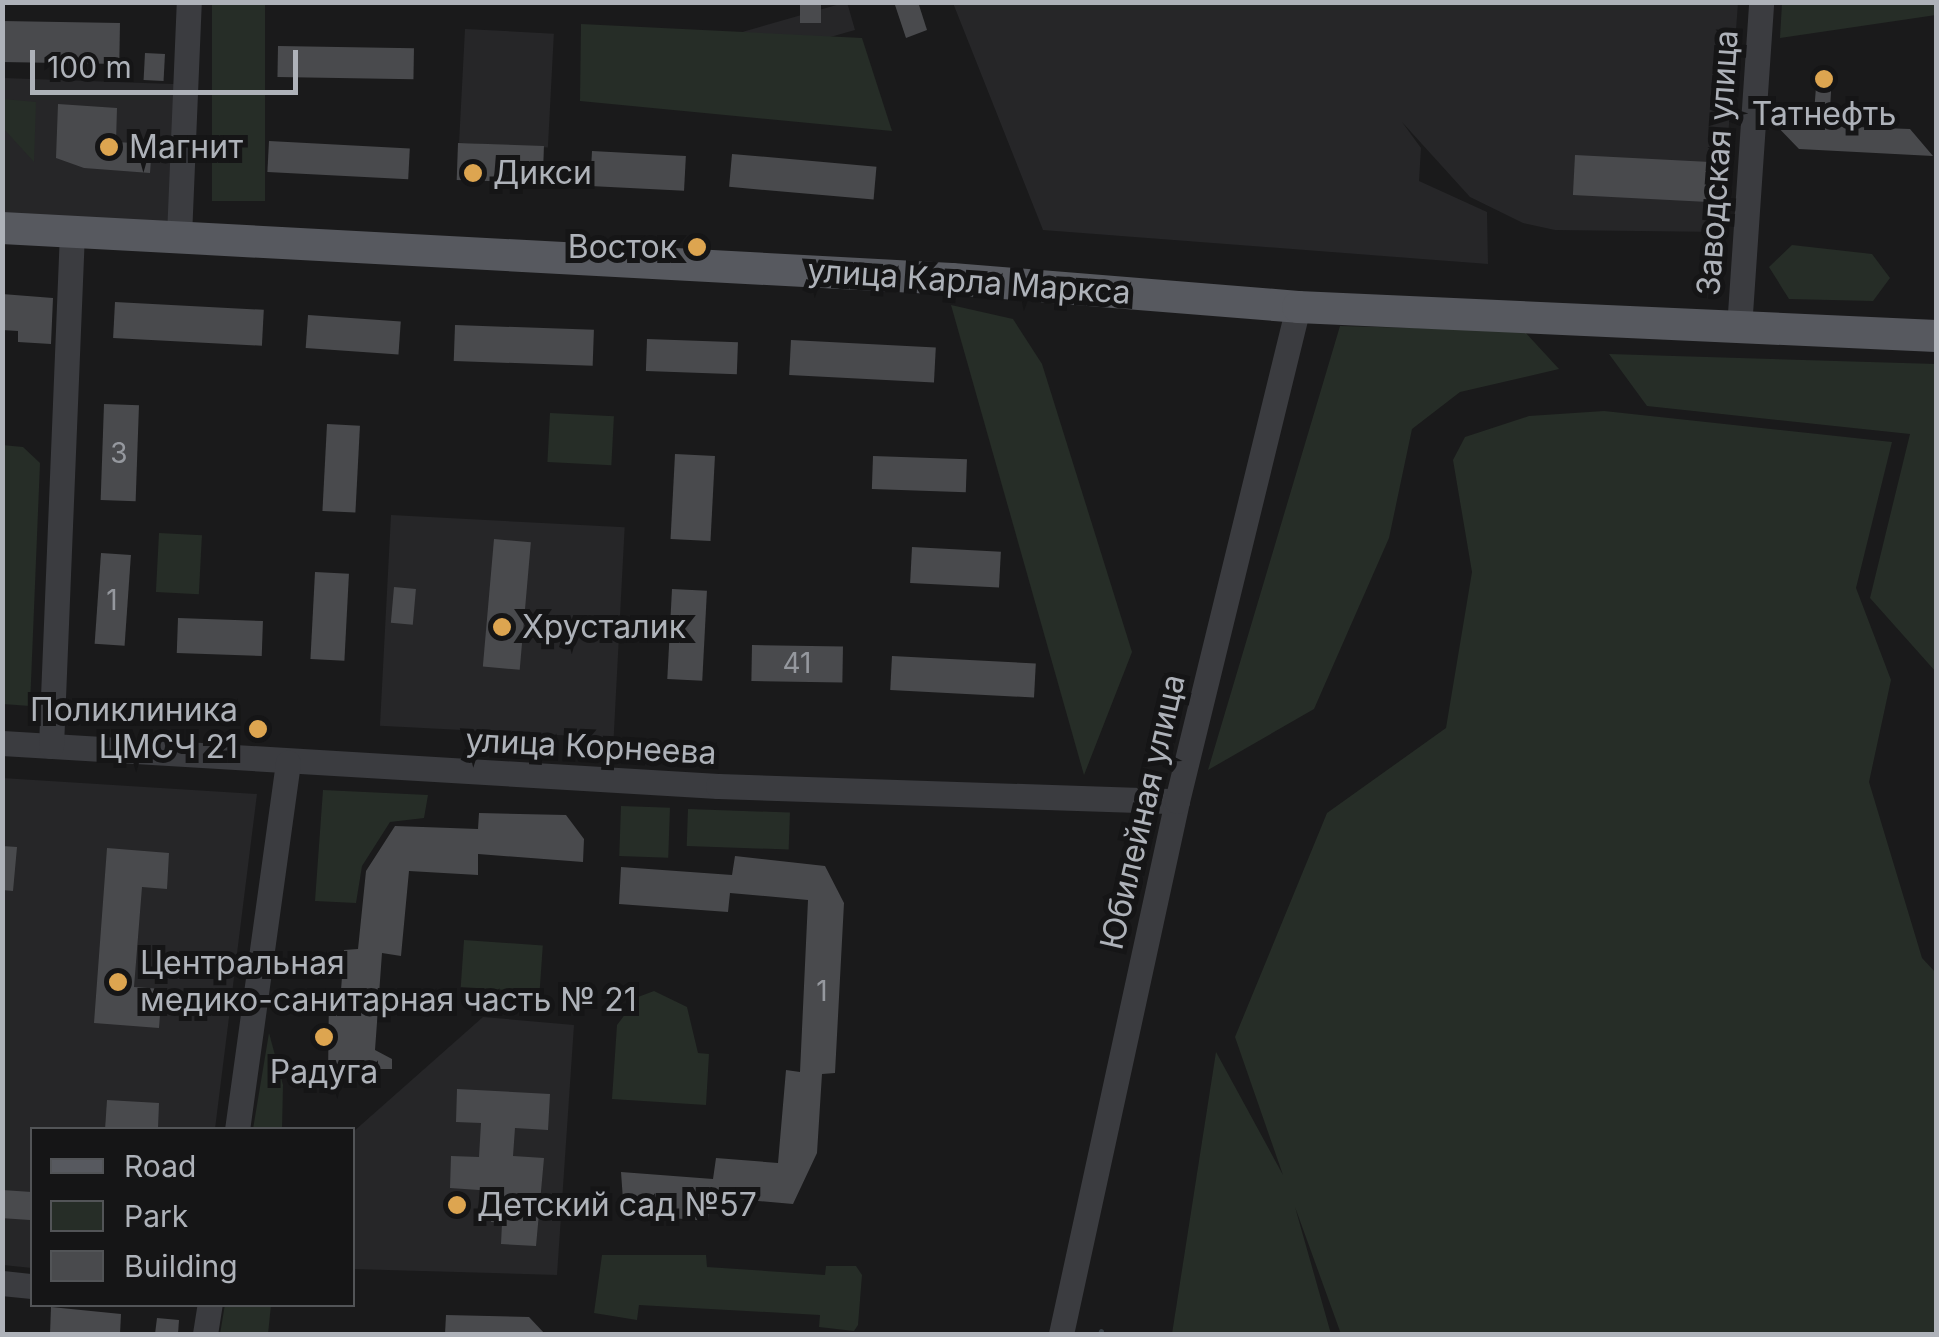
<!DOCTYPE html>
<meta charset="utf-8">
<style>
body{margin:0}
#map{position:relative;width:1939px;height:1337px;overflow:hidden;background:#1a1a1b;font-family:Inter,sans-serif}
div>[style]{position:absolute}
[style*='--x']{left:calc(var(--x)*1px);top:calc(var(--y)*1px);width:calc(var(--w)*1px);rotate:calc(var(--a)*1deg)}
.built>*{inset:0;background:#262628;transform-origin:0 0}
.green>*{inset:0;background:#262d27;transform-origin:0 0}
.stream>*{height:5px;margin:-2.5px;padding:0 2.5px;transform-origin:2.5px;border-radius:2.5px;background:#353d43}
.building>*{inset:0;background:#494a4d;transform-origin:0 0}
.minor>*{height:25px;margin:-12.5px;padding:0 12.5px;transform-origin:12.5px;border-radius:12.5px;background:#3b3c40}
.major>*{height:32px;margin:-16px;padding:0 16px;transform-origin:16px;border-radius:16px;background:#57595f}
.dots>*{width:28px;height:28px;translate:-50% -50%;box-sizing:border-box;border:5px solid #151516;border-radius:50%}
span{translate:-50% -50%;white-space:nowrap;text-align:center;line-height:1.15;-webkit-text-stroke:10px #151516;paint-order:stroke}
.number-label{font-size:28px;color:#95989e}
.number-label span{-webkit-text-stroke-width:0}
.poi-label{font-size:32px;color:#aeb2b9}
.left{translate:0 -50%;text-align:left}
.right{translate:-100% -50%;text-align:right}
.street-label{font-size:32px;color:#aeb2b9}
.frame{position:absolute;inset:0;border:5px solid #aeb2b9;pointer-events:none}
.legend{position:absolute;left:30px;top:1127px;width:325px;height:180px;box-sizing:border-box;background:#151516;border:2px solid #525457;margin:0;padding:12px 18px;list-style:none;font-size:30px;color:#aeb2b9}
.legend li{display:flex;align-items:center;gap:20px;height:50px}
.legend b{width:50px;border:2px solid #525457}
.scale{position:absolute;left:30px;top:50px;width:268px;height:45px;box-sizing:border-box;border:5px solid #aeb2b9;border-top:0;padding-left:12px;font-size:30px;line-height:35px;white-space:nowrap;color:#aeb2b9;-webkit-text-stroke:8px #151516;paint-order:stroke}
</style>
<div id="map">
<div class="built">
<div style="left:847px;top:2px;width:29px;height:137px;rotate:74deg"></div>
<div style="clip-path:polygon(953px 3px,1738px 3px,1721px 232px,1555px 230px,1523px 223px,1470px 197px,1402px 122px,1421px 148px,1419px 181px,1487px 212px,1488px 264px,1043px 230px)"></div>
<div style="left:465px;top:29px;width:89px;height:114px;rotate:3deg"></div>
<div style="left:3px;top:78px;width:177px;height:139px;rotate:2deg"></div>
<div style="left:391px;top:515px;width:234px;height:211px;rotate:3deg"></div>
<div style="clip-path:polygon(2px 778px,257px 794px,215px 1129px,32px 1130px,32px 1268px,3px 1265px)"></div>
<div style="clip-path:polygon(483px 1017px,574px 1025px,557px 1275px,353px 1269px,353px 1132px)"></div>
</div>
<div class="green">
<div style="left:212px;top:3px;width:53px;height:198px"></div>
<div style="clip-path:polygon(1782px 3px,1936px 3px,1936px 15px,1780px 38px)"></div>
<div style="clip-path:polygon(581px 24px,862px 38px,892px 131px,580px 101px)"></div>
<div style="clip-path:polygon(3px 99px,36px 102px,34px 162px,3px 128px)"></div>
<div style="clip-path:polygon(1792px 245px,1872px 254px,1890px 278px,1873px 301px,1789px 299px,1769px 267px)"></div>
<div style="clip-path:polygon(951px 305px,1013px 319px,1042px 364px,1132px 652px,1084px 775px)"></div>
<div style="clip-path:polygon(1340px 326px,1524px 331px,1559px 369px,1460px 392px,1412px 429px,1389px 538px,1314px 709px,1208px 770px)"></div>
<div style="clip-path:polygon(1609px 354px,1936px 364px,1936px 672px,1870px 598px,1910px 434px,1647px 406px)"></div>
<div style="clip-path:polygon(1604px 411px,1892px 442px,1856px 588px,1891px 680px,1869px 782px,1922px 958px,1936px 973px,1936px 1334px,1341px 1334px,1295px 1207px,1331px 1334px,1172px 1334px,1216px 1052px,1283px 1175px,1235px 1037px,1327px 813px,1446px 728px,1472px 572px,1453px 460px,1465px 437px,1529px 416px)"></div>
<div style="left:550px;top:413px;width:64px;height:49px;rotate:3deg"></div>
<div style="clip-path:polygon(2px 445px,23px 447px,40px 463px,30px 706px,3px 704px)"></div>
<div style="left:159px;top:533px;width:43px;height:59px;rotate:3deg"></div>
<div style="clip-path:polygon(323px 790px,428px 795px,424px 818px,390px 822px,362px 866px,356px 903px,315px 901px)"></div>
<div style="left:621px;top:806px;width:49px;height:50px;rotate:2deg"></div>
<div style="left:688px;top:809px;width:102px;height:37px;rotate:2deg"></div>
<div style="left:464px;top:940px;width:79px;height:47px;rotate:4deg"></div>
<div style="clip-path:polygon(654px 991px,687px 1007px,698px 1053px,709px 1054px,706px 1105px,612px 1099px,617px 1025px,638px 997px)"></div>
<div style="clip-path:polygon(269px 1033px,283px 1085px,282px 1129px,253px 1129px)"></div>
<div style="clip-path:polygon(602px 1255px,706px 1255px,707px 1267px,825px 1275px,826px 1266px,856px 1266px,862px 1275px,858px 1325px,854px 1331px,819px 1327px,820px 1315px,639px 1305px,637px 1320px,594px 1313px)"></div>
<div style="clip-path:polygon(225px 1304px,271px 1305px,268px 1334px,220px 1334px)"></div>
</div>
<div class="stream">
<div style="--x:1100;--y:1334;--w:3;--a:-72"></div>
</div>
<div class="building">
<div style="left:800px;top:2px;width:21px;height:21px"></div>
<div style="clip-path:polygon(894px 2px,918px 2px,927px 30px,906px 38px)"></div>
<div style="left:2px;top:21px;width:118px;height:41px;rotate:1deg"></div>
<div style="left:278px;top:46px;width:136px;height:31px;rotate:1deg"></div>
<div style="left:145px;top:53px;width:20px;height:27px;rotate:3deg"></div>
<div style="clip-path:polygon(1817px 74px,1832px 75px,1829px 126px,1910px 129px,1933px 156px,1799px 149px,1775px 124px,1813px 126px)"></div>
<div style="clip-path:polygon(58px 104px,117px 108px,116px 142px,152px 144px,150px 173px,84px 168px,56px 158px)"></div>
<div style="left:269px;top:141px;width:141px;height:31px;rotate:3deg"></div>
<div style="left:458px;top:143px;width:86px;height:37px;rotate:2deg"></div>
<div style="left:592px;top:151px;width:94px;height:35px;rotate:3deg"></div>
<div style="left:732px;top:154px;width:145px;height:33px;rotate:5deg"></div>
<div style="left:1575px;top:155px;width:145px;height:40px;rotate:3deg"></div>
<div style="clip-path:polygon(2px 294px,53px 298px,51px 344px,18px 342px,18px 331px,2px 330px)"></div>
<div style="left:115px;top:302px;width:149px;height:36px;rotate:3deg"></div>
<div style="left:308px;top:315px;width:93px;height:33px;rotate:4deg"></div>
<div style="left:455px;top:325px;width:139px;height:36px;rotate:2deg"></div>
<div style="left:647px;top:339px;width:91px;height:32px;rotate:2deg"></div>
<div style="left:791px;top:340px;width:145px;height:35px;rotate:3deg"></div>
<div style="left:104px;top:404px;width:35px;height:96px;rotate:2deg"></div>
<div style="left:327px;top:424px;width:33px;height:87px;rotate:3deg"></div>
<div style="left:675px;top:454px;width:40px;height:85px;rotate:3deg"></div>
<div style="left:873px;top:456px;width:94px;height:33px;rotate:2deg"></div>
<div style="left:494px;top:539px;width:37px;height:128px;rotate:5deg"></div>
<div style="left:912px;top:547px;width:89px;height:36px;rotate:3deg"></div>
<div style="left:101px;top:553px;width:30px;height:91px;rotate:4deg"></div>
<div style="left:315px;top:572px;width:34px;height:87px;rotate:3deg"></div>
<div style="left:394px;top:587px;width:22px;height:36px;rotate:5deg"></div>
<div style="left:672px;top:589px;width:35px;height:90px;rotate:3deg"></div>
<div style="left:178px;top:618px;width:85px;height:35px;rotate:2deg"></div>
<div style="left:752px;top:645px;width:91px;height:36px;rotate:1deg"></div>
<div style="left:892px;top:656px;width:144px;height:34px;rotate:3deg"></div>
<div style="clip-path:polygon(479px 813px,566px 815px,584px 839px,583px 862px,478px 854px,478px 875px,409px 871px,401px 956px,382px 953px,375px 1050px,392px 1059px,392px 1069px,345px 1069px,336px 1086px,328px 1082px,329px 989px,341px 990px,344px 950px,358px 949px,366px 871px,395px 826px,478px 829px)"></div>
<div style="clip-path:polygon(2px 846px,17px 847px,13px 891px,2px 890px)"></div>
<div style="clip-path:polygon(107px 848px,169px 853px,167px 889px,142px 887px,134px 987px,162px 989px,159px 1028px,94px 1023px)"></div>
<div style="clip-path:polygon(735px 856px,825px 866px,844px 903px,835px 1073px,822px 1074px,817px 1153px,793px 1204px,711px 1197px,708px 1221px,624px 1214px,621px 1172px,713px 1179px,716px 1158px,778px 1163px,786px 1070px,800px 1072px,808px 900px,730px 893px,728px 912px,619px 904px,621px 867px,732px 875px)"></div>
<div style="clip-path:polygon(457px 1089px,550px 1094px,548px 1130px,515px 1128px,513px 1156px,544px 1158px,536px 1246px,501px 1244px,502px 1223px,491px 1222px,493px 1191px,450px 1188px,451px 1156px,479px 1157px,481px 1123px,456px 1122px)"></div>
<div style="clip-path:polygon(107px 1100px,159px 1103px,158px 1128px,105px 1130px)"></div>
<div style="left:2px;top:1190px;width:30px;height:28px;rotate:4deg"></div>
<div style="clip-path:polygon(51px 1307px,121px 1314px,120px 1334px,50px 1334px)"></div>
<div style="clip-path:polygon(446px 1315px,529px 1317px,545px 1334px,445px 1334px)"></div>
<div style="clip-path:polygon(157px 1318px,179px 1320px,178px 1334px,155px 1334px)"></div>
</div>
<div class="minor">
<div style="--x:179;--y:236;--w:234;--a:-87.6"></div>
<div style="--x:1739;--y:328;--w:327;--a:-86.1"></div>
<div style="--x:2;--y:743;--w:717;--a:3.44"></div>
<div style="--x:718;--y:786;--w:459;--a:1.9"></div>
<div style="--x:51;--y:746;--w:515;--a:-87.66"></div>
<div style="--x:237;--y:1130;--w:371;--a:-82.1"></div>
<div style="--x:2;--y:1283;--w:30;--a:6"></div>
<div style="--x:205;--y:1334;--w:30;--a:-81"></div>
<div style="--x:1061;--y:1334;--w:545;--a:-77.72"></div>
<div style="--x:1177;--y:801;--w:509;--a:-76.24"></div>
</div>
<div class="major">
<div style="--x:2;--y:228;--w:951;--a:3.07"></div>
<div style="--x:952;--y:279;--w:347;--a:4.6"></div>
<div style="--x:1298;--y:307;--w:639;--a:2.6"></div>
</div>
<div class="dots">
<div style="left:1824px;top:79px;background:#dda550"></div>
<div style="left:109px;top:147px;background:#dda550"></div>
<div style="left:473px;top:173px;background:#dda550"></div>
<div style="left:697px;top:247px;background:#dda550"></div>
<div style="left:502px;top:627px;background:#dda550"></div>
<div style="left:258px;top:729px;background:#dda550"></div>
<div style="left:118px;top:982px;background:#dda550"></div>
<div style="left:324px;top:1037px;background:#dda550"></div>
<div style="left:457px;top:1205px;background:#dda550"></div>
</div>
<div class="number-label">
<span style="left:119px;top:453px">3</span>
<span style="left:112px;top:600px">1</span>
<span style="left:797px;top:663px">41</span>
<span style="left:822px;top:991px">1</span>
</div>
<div class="poi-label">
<span style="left:1824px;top:114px">Татнефть</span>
<span class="left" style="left:129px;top:147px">Магнит</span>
<span class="left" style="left:493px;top:173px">Дикси</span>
<span class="right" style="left:677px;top:247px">Восток</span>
<span class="left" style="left:522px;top:627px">Хрусталик</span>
<span class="right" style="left:238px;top:729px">Поликлиника<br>ЦМСЧ 21</span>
<span class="left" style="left:140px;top:982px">Центральная<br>медико-санитарная часть № 21</span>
<span style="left:324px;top:1072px">Радуга</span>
<span class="left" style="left:477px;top:1205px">Детский сад №57</span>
</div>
<div class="street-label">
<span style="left:1718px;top:163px;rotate:-86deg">Заводская улица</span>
<span style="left:969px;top:282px;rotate:4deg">улица Карла Маркса</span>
<span style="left:591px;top:747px;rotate:3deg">улица Корнеева</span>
<span style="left:1143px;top:812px;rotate:-77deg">Юбилейная улица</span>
</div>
<div class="frame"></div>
<ul class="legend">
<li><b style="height:12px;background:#57595f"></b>Road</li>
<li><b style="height:28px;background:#262d27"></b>Park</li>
<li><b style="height:28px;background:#494a4d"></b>Building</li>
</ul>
<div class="scale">100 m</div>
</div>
